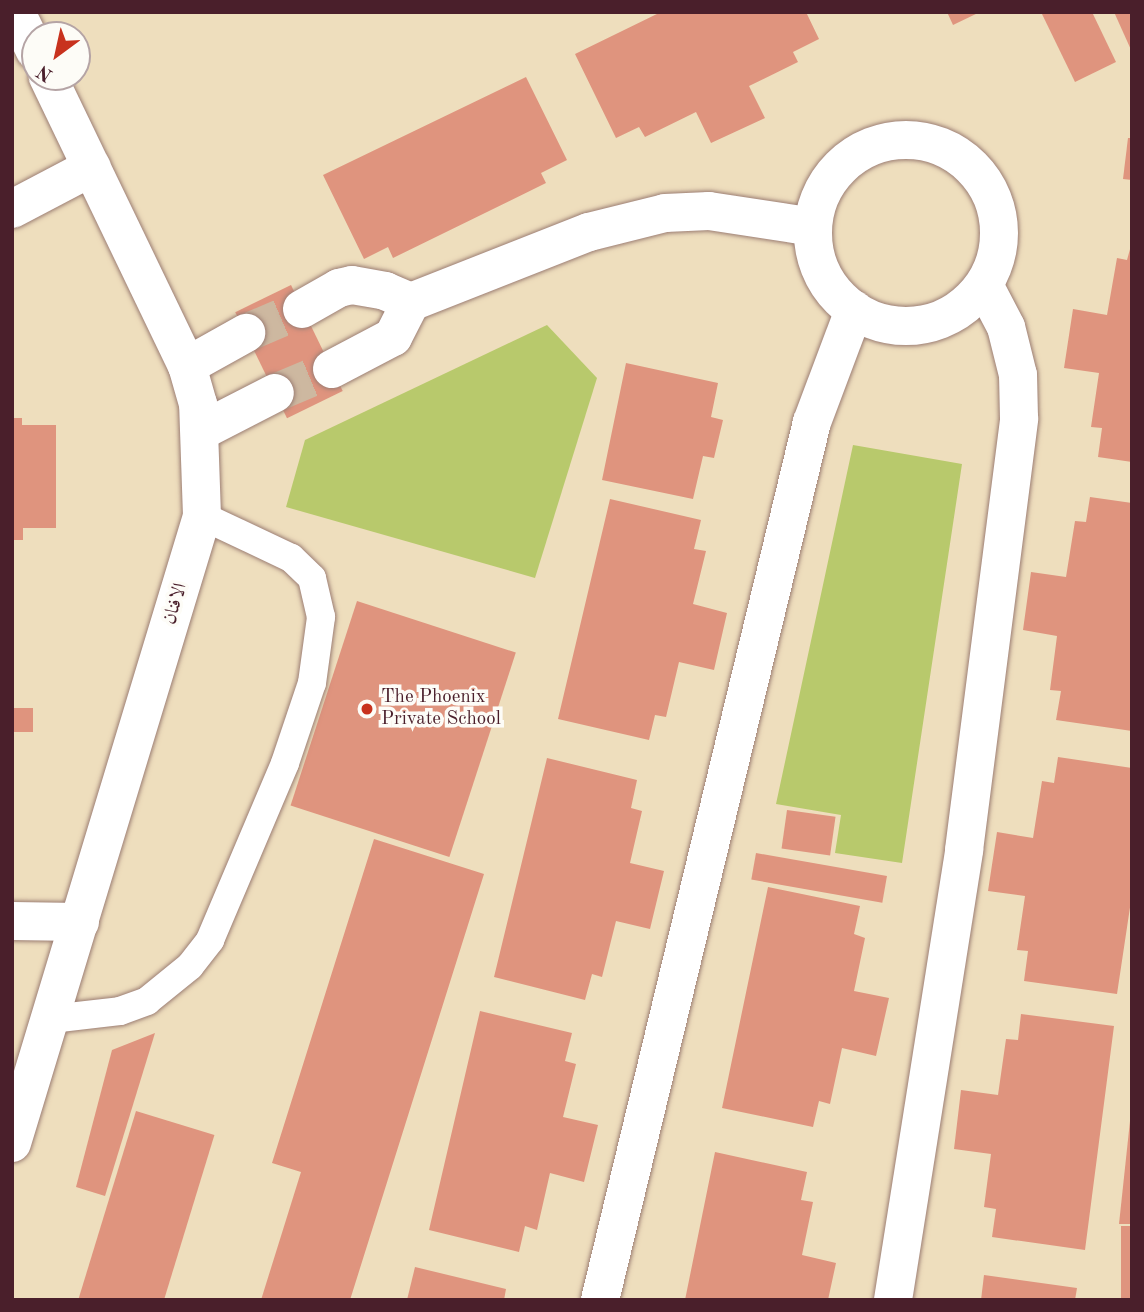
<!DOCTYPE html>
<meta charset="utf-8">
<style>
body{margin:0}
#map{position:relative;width:1144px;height:1312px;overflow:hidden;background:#eedebd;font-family:"Old Standard TT",Amiri,serif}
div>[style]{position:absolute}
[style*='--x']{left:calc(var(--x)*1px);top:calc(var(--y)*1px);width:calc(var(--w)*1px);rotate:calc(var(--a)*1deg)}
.green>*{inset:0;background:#b8c96c}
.building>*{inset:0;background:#df947e;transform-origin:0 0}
.minor-tunnel>*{height:38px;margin-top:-19px;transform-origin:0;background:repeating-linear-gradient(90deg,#cdb8a0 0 38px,transparent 0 57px)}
.roads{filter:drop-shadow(0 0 2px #9c7e74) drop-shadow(0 0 2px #9c7e74)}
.service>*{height:28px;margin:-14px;padding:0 14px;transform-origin:14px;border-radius:14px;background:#fff}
.minor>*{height:38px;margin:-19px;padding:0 19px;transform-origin:19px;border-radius:19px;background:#fff}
.minor>.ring{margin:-19px;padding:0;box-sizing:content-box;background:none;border:38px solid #fff;border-radius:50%}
.dots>*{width:19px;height:19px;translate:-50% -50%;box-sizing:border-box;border:4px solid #fdfcf7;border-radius:50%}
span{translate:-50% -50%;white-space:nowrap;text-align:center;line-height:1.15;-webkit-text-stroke:7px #fdfcf7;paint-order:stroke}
.street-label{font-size:19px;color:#4a1f2b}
.poi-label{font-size:19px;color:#4a1f2b}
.left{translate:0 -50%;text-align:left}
.frame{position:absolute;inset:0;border:14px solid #4a1f2b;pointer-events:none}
.north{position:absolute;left:21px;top:21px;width:70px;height:70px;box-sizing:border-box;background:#fdfcf7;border:2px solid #b5a4a5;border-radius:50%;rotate:213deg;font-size:19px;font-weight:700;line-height:28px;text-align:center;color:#4a1f2b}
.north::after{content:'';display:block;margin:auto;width:24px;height:32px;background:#c8321e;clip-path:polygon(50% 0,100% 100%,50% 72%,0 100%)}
</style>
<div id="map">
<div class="green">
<div style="clip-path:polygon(547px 325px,597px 378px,535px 578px,286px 507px,305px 440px)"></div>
<div style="clip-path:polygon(853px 445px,962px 464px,902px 863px,835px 853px,841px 815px,776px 804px)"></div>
</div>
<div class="building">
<div style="clip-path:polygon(661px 12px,806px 12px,819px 39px,793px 52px,798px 62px,749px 86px,765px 118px,711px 143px,696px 112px,645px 137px,639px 127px,616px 138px,575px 54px)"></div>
<div style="clip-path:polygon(947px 12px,980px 12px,953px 25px)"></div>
<div style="clip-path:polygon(1041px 12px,1092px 12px,1116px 62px,1075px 82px)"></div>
<div style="clip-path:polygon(1114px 12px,1132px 12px,1132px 52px)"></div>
<div style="clip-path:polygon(526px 77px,567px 160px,541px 173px,546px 183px,393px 258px,388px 247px,364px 259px,323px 175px)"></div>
<div style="clip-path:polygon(1128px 138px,1132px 138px,1132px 180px,1123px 179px)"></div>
<div style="clip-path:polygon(1132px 242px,1132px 462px,1098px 457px,1102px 428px,1091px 427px,1099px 373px,1064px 368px,1073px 309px,1107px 315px,1117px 258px,1127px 260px)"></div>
<div style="left:291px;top:285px;width:118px;height:62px;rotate:64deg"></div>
<div style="clip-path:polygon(626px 363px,718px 383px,711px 417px,723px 420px,714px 458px,703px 456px,693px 499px,602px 480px)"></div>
<div style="clip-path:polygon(12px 418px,22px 418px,22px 425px,56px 425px,56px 528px,23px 528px,23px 540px,12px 540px)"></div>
<div style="clip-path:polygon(1090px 497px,1132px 503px,1132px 731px,1056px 720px,1061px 691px,1050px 690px,1057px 636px,1023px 630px,1031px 572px,1066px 577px,1075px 521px,1086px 522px)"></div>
<div style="clip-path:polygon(610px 499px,701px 520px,694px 549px,706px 551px,693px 604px,727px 613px,714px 670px,679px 662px,666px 717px,655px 715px,649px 740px,558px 719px)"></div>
<div style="left:357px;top:601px;width:167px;height:215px;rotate:18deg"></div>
<div style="left:12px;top:708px;width:21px;height:24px"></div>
<div style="clip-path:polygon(1058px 757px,1132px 768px,1132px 894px,1117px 994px,1024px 981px,1028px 951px,1017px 950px,1025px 896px,988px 891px,997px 832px,1033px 838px,1042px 781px,1054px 783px)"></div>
<div style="clip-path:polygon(547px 758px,637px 780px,631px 808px,642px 811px,630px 863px,664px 871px,650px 929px,616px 921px,602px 977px,592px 974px,585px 1000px,494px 977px)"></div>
<div style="left:787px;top:810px;width:49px;height:39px;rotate:8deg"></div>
<div style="clip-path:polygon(374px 839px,484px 874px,350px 1300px,261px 1300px,301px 1172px,272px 1163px)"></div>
<div style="left:756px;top:853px;width:133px;height:27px;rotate:10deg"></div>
<div style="clip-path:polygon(768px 887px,860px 906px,854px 934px,865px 938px,854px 991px,889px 998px,876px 1056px,842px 1048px,830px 1104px,819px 1101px,813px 1127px,722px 1108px)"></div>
<div style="clip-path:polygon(480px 1011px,572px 1033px,565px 1061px,576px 1064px,563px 1117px,598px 1125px,584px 1182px,550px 1173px,537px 1230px,525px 1226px,519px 1252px,429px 1230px)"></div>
<div style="clip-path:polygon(1021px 1014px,1114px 1026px,1085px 1250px,992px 1237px,996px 1209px,984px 1207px,991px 1154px,954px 1149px,961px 1090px,998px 1095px,1006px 1039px,1018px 1040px)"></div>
<div style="clip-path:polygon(155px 1033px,105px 1196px,76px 1187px,112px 1050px)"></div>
<div style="left:136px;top:1111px;width:82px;height:198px;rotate:17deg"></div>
<div style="clip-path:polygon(1130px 1121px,1132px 1224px,1119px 1224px)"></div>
<div style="clip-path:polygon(715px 1152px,807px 1172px,801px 1200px,813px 1202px,802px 1255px,836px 1263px,828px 1300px,685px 1300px)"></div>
<div style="left:1121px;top:1226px;width:11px;height:74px"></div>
<div style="clip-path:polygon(415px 1267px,506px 1289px,504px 1300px,407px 1300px)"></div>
<div style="clip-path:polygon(984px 1275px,1077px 1288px,1075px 1300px,981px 1300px)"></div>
</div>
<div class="minor-tunnel">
<div style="--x:246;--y:333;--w:61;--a:-23.2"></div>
<div style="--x:275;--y:393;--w:62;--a:-22.8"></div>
</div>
<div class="roads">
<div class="service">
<div style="--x:51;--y:1019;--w:69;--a:-6.6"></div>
<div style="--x:120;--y:1011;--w:29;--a:-20"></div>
<div style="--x:147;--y:1001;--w:55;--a:-39.1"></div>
<div style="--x:190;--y:966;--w:33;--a:-52"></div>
<div style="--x:210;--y:940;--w:192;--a:-67"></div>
<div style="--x:285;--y:763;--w:84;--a:-71.4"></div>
<div style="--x:312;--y:683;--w:67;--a:-82.2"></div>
<div style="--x:321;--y:617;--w:40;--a:-103"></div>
<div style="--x:312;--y:578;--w:29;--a:-136"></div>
<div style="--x:291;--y:558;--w:98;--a:-154.7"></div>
</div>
<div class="minor">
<div style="--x:16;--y:12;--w:43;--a:64"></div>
<div class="ring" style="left:813px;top:140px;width:148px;height:148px"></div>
<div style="--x:12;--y:209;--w:90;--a:-27.7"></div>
<div style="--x:302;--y:309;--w:43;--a:-29.6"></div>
<div style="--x:339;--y:288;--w:13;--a:-13"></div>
<div style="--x:352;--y:285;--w:34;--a:10"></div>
<div style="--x:385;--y:291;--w:28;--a:23"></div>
<div style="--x:411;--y:302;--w:191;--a:-21.5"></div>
<div style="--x:589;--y:232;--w:78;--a:-14"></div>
<div style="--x:665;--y:213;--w:44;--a:-2.6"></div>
<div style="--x:709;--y:211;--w:105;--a:8.7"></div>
<div style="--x:187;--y:366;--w:68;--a:-29.2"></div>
<div style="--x:332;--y:369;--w:69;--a:-27.7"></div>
<div style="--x:393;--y:337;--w:39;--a:-63"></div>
<div style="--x:201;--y:431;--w:83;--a:-27.2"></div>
<div style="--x:12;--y:921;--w:68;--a:0.8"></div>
<div style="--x:12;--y:1143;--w:655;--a:-73.14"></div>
<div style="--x:202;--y:516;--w:112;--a:-92"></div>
<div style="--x:198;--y:404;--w:40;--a:-106"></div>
<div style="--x:187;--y:366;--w:321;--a:-115.7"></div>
<div style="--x:600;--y:1300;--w:903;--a:-76.43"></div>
<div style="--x:812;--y:422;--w:120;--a:-69.4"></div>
<div style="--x:893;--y:1300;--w:456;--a:-81"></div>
<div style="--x:964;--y:850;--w:435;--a:-82.7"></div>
<div style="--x:1019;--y:418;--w:43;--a:-91.3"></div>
<div style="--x:1018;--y:375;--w:49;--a:-104"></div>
<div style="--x:1006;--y:327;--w:47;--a:-117.6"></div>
</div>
</div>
<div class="dots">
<div style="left:367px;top:709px;background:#c8321e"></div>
</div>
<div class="street-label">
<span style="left:176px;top:604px;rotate:-73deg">الافنان</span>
</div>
<div class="poi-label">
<span class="left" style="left:381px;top:709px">The Phoenix<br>Private School</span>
</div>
<div class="frame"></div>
<div class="north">N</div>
</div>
